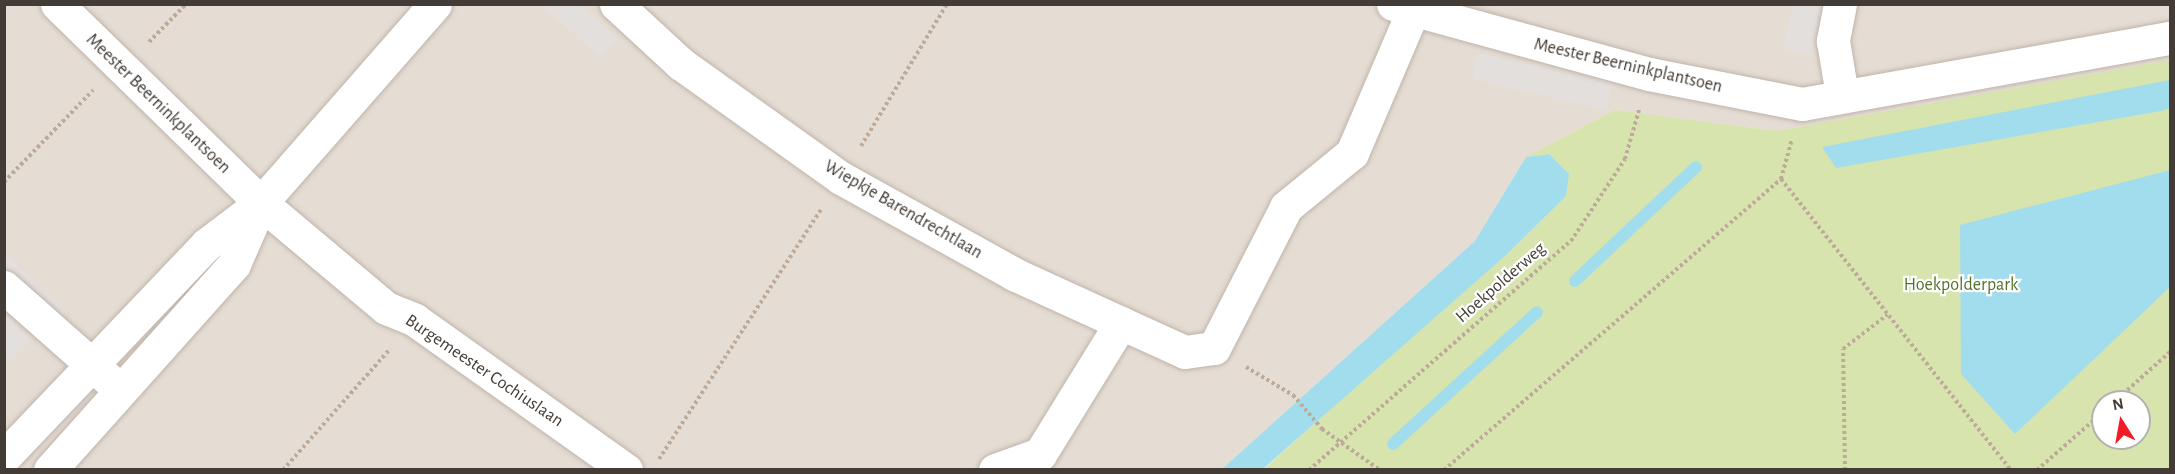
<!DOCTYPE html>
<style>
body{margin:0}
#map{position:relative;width:2175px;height:474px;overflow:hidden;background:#f1ebe4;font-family:"Alegreya Sans",sans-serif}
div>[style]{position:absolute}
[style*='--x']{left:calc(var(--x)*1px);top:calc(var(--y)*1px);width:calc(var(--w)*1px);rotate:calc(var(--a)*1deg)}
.residential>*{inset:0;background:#e5dcd3}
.green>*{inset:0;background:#d7e4ae}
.parking>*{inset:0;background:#e2dfdd;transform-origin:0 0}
.water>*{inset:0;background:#a2dded}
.stream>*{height:12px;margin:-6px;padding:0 6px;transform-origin:6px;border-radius:6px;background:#a2dded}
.path>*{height:4px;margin-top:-2px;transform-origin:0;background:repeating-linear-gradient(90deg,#bdaa99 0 3px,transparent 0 6px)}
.roads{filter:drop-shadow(0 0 2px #bfb4ab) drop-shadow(0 0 2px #bfb4ab)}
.street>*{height:33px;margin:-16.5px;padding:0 16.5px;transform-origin:16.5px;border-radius:16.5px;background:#fff}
span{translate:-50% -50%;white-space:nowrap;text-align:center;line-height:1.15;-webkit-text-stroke:4.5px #fff;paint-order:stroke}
.street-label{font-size:18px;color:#433b35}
.park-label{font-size:18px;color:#54722b}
.frame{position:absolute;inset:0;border:6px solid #433b35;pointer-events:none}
.north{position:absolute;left:2091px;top:390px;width:60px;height:60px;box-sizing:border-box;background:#fff;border:2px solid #b4b1ae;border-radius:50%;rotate:349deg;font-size:16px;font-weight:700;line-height:24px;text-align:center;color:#433b35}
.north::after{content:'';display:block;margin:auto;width:21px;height:27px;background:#f11c26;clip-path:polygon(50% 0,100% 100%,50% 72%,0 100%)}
</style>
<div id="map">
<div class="residential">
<div style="clip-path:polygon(2170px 4px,2170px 60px,1777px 131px,1615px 110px,1526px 157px,1475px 241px,1222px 469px,5px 470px,4px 5px)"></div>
</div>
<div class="green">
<div style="clip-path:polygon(evenodd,2170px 60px,2170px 469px,1263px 470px,1566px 196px,1549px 154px,1526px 157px,1615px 110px,1777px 131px,2170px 60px,2103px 402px,2139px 402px,2139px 438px,2103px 438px,2103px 402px)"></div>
</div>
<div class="parking">
<div style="clip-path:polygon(540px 5px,579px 5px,618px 39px,601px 58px)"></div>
<div style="clip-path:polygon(1793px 5px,1822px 5px,1810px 55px,1782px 49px)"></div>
<div style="left:1478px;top:53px;width:138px;height:27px;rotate:13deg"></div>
<div style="clip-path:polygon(4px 253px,66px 311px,60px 317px,5px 265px)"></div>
<div style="clip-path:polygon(5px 315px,31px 340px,11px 362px,5px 356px)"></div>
</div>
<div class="water">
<div style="clip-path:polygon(2170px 80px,2170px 108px,2161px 111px,1836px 168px,1822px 147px)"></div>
<div style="clip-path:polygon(1549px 154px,1569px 174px,1566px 196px,1506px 255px,1263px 469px,1222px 469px,1475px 241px,1526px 157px)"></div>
<div style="clip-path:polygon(2170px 170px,2170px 287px,2015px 434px,1961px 374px,1960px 225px)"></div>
</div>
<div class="stream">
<div style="--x:1575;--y:281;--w:166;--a:-43.3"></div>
<div style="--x:1393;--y:444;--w:195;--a:-42.5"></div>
</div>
<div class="path">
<div style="--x:149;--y:42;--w:53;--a:-45.8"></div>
<div style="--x:861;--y:146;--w:166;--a:-58.8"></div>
<div style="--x:1781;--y:179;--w:371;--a:51.7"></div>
<div style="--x:4;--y:182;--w:128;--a:-45.9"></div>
<div style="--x:1246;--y:367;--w:55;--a:30.8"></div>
<div style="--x:1293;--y:395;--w:45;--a:49.5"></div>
<div style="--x:1322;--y:429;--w:71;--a:35.3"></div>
<div style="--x:2114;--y:402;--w:75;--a:-41.8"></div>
<div style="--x:659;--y:459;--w:299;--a:-57"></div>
<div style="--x:283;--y:470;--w:162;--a:-48.5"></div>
<div style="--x:1309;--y:470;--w:348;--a:-41.2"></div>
<div style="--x:1571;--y:241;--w:98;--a:-56.6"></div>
<div style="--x:1625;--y:159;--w:51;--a:-74.1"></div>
<div style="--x:1444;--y:470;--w:445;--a:-40.8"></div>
<div style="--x:1781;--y:179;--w:41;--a:-74.6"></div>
<div style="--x:1845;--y:470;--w:121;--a:-90.9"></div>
<div style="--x:1843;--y:349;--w:56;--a:-37.7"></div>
<div style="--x:2037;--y:470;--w:88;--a:-41.3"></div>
</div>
<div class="roads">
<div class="street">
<div style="--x:57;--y:4;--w:285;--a:44.3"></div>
<div style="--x:261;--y:203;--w:163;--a:40"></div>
<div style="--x:386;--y:308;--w:31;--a:22"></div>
<div style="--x:415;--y:320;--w:259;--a:35.4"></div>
<div style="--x:616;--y:4;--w:88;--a:42.7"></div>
<div style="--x:681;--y:64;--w:196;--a:35.5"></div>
<div style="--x:841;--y:178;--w:198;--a:29"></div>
<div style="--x:1014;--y:274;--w:118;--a:24.6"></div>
<div style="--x:1393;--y:4;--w:265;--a:15.3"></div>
<div style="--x:1649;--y:74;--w:156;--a:11.1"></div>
<div style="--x:1802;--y:104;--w:374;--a:-10.2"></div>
<div style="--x:1840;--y:4;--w:38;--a:101"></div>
<div style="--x:1833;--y:41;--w:55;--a:80.5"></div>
<div style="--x:4;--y:287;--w:140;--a:41.5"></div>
<div style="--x:4;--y:457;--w:294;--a:-46.4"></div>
<div style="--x:207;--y:244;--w:68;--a:-37.2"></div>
<div style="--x:261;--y:203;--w:264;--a:-48.8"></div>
<div style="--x:50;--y:470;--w:276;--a:-48.2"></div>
<div style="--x:234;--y:264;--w:62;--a:-66.3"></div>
<div style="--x:995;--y:470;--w:48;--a:-19.6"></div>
<div style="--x:1040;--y:454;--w:154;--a:-58.3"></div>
<div style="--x:1121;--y:323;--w:70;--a:24.4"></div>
<div style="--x:1185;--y:352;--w:29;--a:-8"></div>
<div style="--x:1214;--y:348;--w:158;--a:-62.9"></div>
<div style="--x:1286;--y:207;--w:85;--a:-39.3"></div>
<div style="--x:1352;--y:153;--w:162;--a:-66.8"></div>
</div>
</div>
<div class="street-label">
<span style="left:1628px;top:66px;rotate:13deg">Meester Beerninkplantsoen</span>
<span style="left:158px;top:104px;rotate:44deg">Meester Beerninkplantsoen</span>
<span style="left:903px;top:210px;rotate:30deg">Wiepkje Barendrechtlaan</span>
<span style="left:1501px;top:283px;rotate:-41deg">Hoekpolderweg</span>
<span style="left:484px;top:371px;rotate:34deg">Burgemeester Cochiuslaan</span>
</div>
<div class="park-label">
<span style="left:1961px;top:285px">Hoekpolderpark</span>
</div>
<div class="frame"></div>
<div class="north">N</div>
</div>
